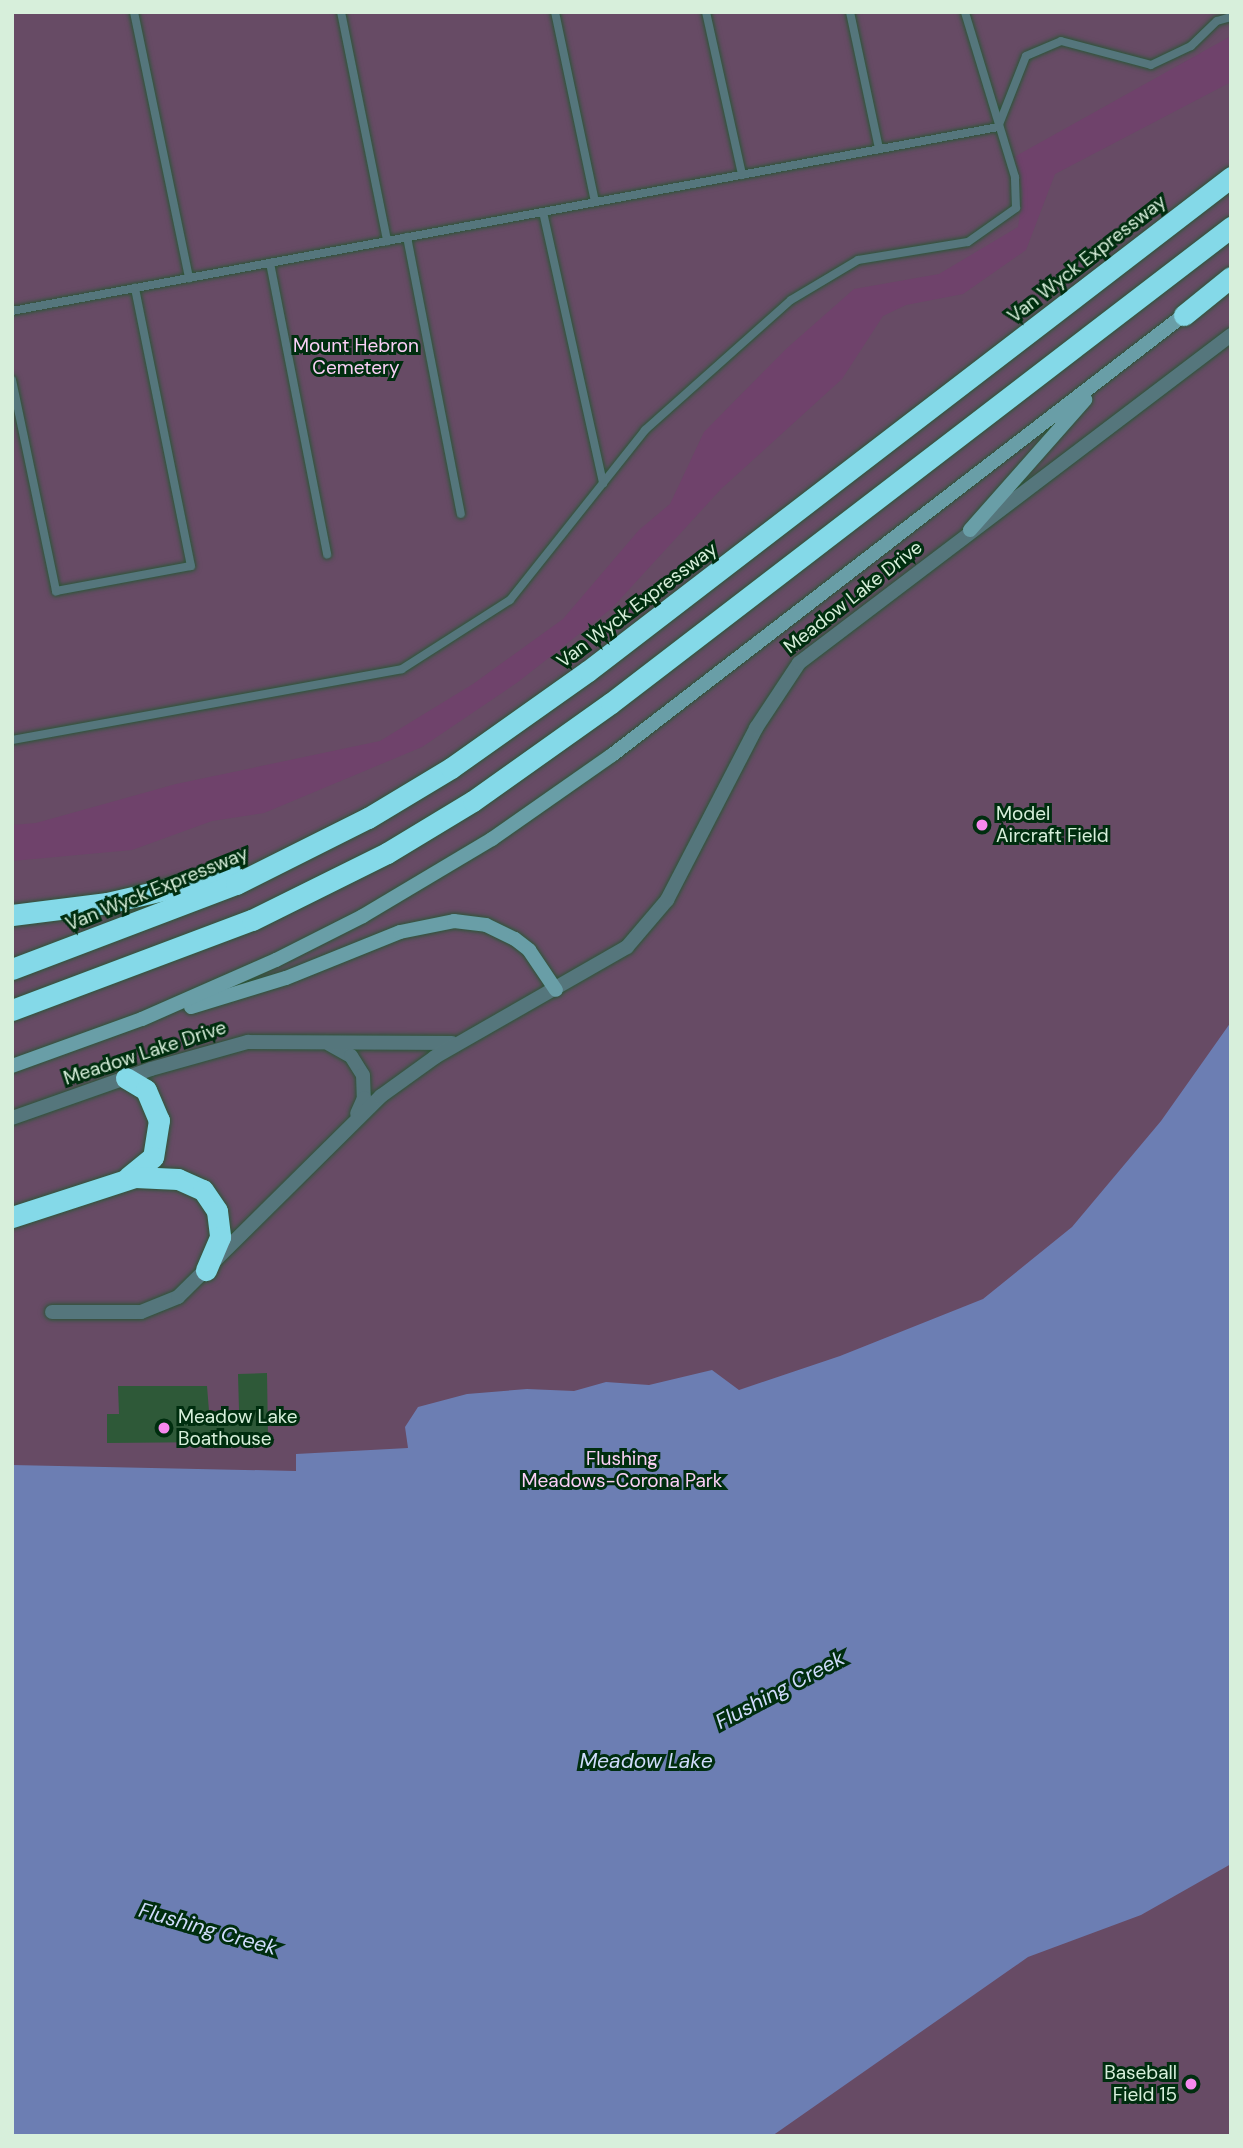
<!DOCTYPE html>
<style>
body{margin:0}
#map{position:relative;width:1243px;height:2148px;overflow:hidden;background:#0b3819;font-family:"DM Sans",sans-serif}
div>[style]{position:absolute}
[style*='--x']{left:calc(var(--x)*1px);top:calc(var(--y)*1px);width:calc(var(--w)*1px);rotate:calc(var(--a)*1deg)}
.green>*{inset:0;background:#674b65;transform-origin:0 0}
.forest>*{inset:0;background:#6f426b}
.water>*{inset:0;background:#6c7eb3}
.building>*{inset:0;background:#2e5938}
.roads{filter:drop-shadow(0 0 2px #2c5538) drop-shadow(0 0 2px #2c5538)}
.lane>*{height:8px;margin:-4px;padding:0 4px;transform-origin:4px;border-radius:4px;background:#55767c}
.street>*{height:14px;margin:-7px;padding:0 7px;transform-origin:7px;border-radius:7px;background:#55767c}
.secondary>*{height:14px;margin:-7px;padding:0 7px;transform-origin:7px;border-radius:7px;background:#699ea7}
.highway>*{height:21px;margin:-10.5px;padding:0 10.5px;transform-origin:10.5px;border-radius:10.5px;background:#84d9e8}
.dots>*{width:19px;height:19px;translate:-50% -50%;box-sizing:border-box;border:4px solid #002e0f;border-radius:50%}
span{translate:-50% -50%;white-space:nowrap;text-align:center;line-height:1.15;-webkit-text-stroke:6px #002e0f;paint-order:stroke}
.street-label{font-size:19px;color:#d7efdb}
.park-label{font-size:19px;color:#fbd0f7}
.poi-label{font-size:19px;color:#d7efdb}
.left{translate:0 -50%;text-align:left}
.right{translate:-100% -50%;text-align:right}
.water-label{font-size:21px;color:#d0dcfc;font-style:italic}
.frame{position:absolute;inset:0;border:14px solid #d7efdb;pointer-events:none}
</style>
<div id="map">
<div class="green">
<div style="left:12px;top:12px;width:1219px;height:2124px"></div>
</div>
<div class="forest">
<div style="clip-path:polygon(1231px 36px,1231px 82px,1055px 174px,1026px 250px,963px 294px,906px 305px,883px 316px,842px 379px,721px 489px,612px 608px,518px 682px,422px 747px,264px 813px,212px 821px,132px 850px,12px 861px,12px 825px,36px 823px,176px 784px,380px 741px,473px 684px,563px 619px,639px 530px,670px 504px,704px 432px,786px 349px,854px 289px,939px 274px,1018px 227px,1023px 193px,1014px 157px)"></div>
</div>
<div class="water">
<div style="clip-path:polygon(1231px 1022px,1231px 1864px,1141px 1915px,1028px 1957px,772px 2136px,12px 2136px,12px 1465px,296px 1471px,296px 1454px,408px 1448px,405px 1427px,418px 1407px,467px 1394px,527px 1389px,574px 1391px,606px 1382px,649px 1385px,712px 1370px,739px 1390px,840px 1356px,983px 1299px,1072px 1227px,1161px 1121px)"></div>
</div>
<div class="building">
<div style="clip-path:polygon(267px 1373px,268px 1437px,220px 1438px,220px 1442px,107px 1443px,107px 1414px,119px 1414px,118px 1386px,207px 1386px,209px 1411px,239px 1410px,238px 1374px)"></div>
</div>
<div class="roads">
<div class="lane">
<div style="--x:134;--y:12;--w:272;--a:78.3"></div>
<div style="--x:341;--y:12;--w:234;--a:78.6"></div>
<div style="--x:555;--y:12;--w:194;--a:78.1"></div>
<div style="--x:706;--y:12;--w:167;--a:77.5"></div>
<div style="--x:850;--y:12;--w:140;--a:78"></div>
<div style="--x:998;--y:127;--w:76;--a:-68.5"></div>
<div style="--x:1026;--y:56;--w:38;--a:-23"></div>
<div style="--x:1061;--y:41;--w:93;--a:14.9"></div>
<div style="--x:1151;--y:65;--w:44;--a:-25.4"></div>
<div style="--x:1191;--y:46;--w:36;--a:-44"></div>
<div style="--x:1217;--y:21;--w:15;--a:-16"></div>
<div style="--x:543;--y:212;--w:278;--a:77.5"></div>
<div style="--x:407;--y:237;--w:282;--a:79"></div>
<div style="--x:270;--y:263;--w:297;--a:78.9"></div>
<div style="--x:12;--y:311;--w:1003;--a:-10.57"></div>
<div style="--x:12;--y:380;--w:216;--a:78.2"></div>
<div style="--x:56;--y:591;--w:137;--a:-10.5"></div>
<div style="--x:191;--y:566;--w:284;--a:-101.4"></div>
<div style="--x:12;--y:740;--w:396;--a:-10.3"></div>
<div style="--x:402;--y:669;--w:128;--a:-32.6"></div>
<div style="--x:510;--y:600;--w:217;--a:-51.5"></div>
<div style="--x:645;--y:430;--w:195;--a:-41.7"></div>
<div style="--x:791;--y:300;--w:78;--a:-30.8"></div>
<div style="--x:858;--y:260;--w:111;--a:-9.3"></div>
<div style="--x:968;--y:242;--w:59;--a:-35.3"></div>
<div style="--x:1016;--y:208;--w:31;--a:-92"></div>
<div style="--x:1015;--y:177;--w:172;--a:-106.9"></div>
</div>
<div class="street">
<div style="--x:329;--y:1044;--w:25;--a:29"></div>
<div style="--x:351;--y:1056;--w:22;--a:58"></div>
<div style="--x:363;--y:1075;--w:23;--a:88"></div>
<div style="--x:364;--y:1098;--w:17;--a:114"></div>
<div style="--x:12;--y:1118;--w:147;--a:-19.4"></div>
<div style="--x:151;--y:1069;--w:101;--a:-15.6"></div>
<div style="--x:248;--y:1042;--w:204;--a:0.3"></div>
<div style="--x:52;--y:1312;--w:89;--a:0"></div>
<div style="--x:141;--y:1312;--w:40;--a:-22"></div>
<div style="--x:178;--y:1297;--w:286;--a:-44.7"></div>
<div style="--x:381;--y:1096;--w:67;--a:-35.8"></div>
<div style="--x:435;--y:1057;--w:221;--a:-29.8"></div>
<div style="--x:627;--y:947;--w:62;--a:-49.6"></div>
<div style="--x:667;--y:900;--w:194;--a:-62.6"></div>
<div style="--x:756;--y:728;--w:78;--a:-56.5"></div>
<div style="--x:799;--y:663;--w:542;--a:-37.21"></div>
</div>
<div class="secondary">
<div style="--x:970;--y:530;--w:174;--a:-48.5"></div>
<div style="--x:191;--y:1007;--w:99;--a:-17"></div>
<div style="--x:286;--y:978;--w:123;--a:-22"></div>
<div style="--x:400;--y:932;--w:55;--a:-11.5"></div>
<div style="--x:454;--y:921;--w:32;--a:7"></div>
<div style="--x:486;--y:925;--w:32;--a:26"></div>
<div style="--x:515;--y:939;--w:18;--a:38"></div>
<div style="--x:529;--y:950;--w:48;--a:56"></div>
<div style="--x:12;--y:1066;--w:138;--a:-19.9"></div>
<div style="--x:142;--y:1019;--w:146;--a:-23.8"></div>
<div style="--x:276;--y:960;--w:97;--a:-26.8"></div>
<div style="--x:363;--y:916;--w:150;--a:-30.8"></div>
<div style="--x:492;--y:839;--w:146;--a:-35"></div>
<div style="--x:612;--y:755;--w:728;--a:-37.58"></div>
</div>
<div class="highway">
<div style="--x:1184;--y:315;--w:60;--a:-39"></div>
<div style="--x:12;--y:915;--w:96;--a:-7.2"></div>
<div style="--x:107;--y:903;--w:129;--a:-13"></div>
<div style="--x:12;--y:969;--w:240;--a:-20.8"></div>
<div style="--x:236;--y:884;--w:148;--a:-26.6"></div>
<div style="--x:368;--y:818;--w:97;--a:-31.1"></div>
<div style="--x:451;--y:768;--w:168;--a:-35.3"></div>
<div style="--x:588;--y:671;--w:811;--a:-37.53"></div>
<div style="--x:12;--y:1010;--w:256;--a:-20.6"></div>
<div style="--x:252;--y:920;--w:151;--a:-26.4"></div>
<div style="--x:387;--y:853;--w:100;--a:-31.2"></div>
<div style="--x:473;--y:801;--w:169;--a:-35.4"></div>
<div style="--x:611;--y:703;--w:782;--a:-37.51"></div>
<div style="--x:126;--y:1078;--w:23;--a:31"></div>
<div style="--x:146;--y:1090;--w:33;--a:67"></div>
<div style="--x:159;--y:1120;--w:37;--a:99"></div>
<div style="--x:153;--y:1157;--w:32;--a:141"></div>
<div style="--x:12;--y:1217;--w:129;--a:-18"></div>
<div style="--x:135;--y:1177;--w:43;--a:2.7"></div>
<div style="--x:178;--y:1179;--w:27;--a:24"></div>
<div style="--x:203;--y:1190;--w:25;--a:56"></div>
<div style="--x:217;--y:1211;--w:26;--a:83"></div>
<div style="--x:220;--y:1237;--w:36;--a:113"></div>
</div>
</div>
<div class="dots">
<div style="left:982px;top:825px;background:#f689ee"></div>
<div style="left:164px;top:1428px;background:#f689ee"></div>
<div style="left:1191px;top:2084px;background:#f689ee"></div>
</div>
<div class="street-label">
<span style="left:1087px;top:259px;rotate:-38deg">Van Wyck Expressway</span>
<span style="left:853px;top:597px;rotate:-38deg">Meadow Lake Drive</span>
<span style="left:637px;top:605px;rotate:-37deg">Van Wyck Expressway</span>
<span style="left:157px;top:889px;rotate:-22deg">Van Wyck Expressway</span>
<span style="left:145px;top:1053px;rotate:-18deg">Meadow Lake Drive</span>
</div>
<div class="park-label">
<span style="left:356px;top:357px">Mount Hebron<br>Cemetery</span>
<span style="left:622px;top:1470px">Flushing<br>Meadows-Corona Park</span>
</div>
<div class="poi-label">
<span class="left" style="left:996px;top:825px">Model<br>Aircraft Field</span>
<span class="left" style="left:178px;top:1428px">Meadow Lake<br>Boathouse</span>
<span class="right" style="left:1177px;top:2084px">Baseball<br>Field 15</span>
</div>
<div class="water-label">
<span style="left:780px;top:1690px;rotate:-28deg">Flushing Creek</span>
<span style="left:646px;top:1761px">Meadow Lake</span>
<span style="left:208px;top:1929px;rotate:16deg">Flushing Creek</span>
</div>
<div class="frame"></div>
</div>
